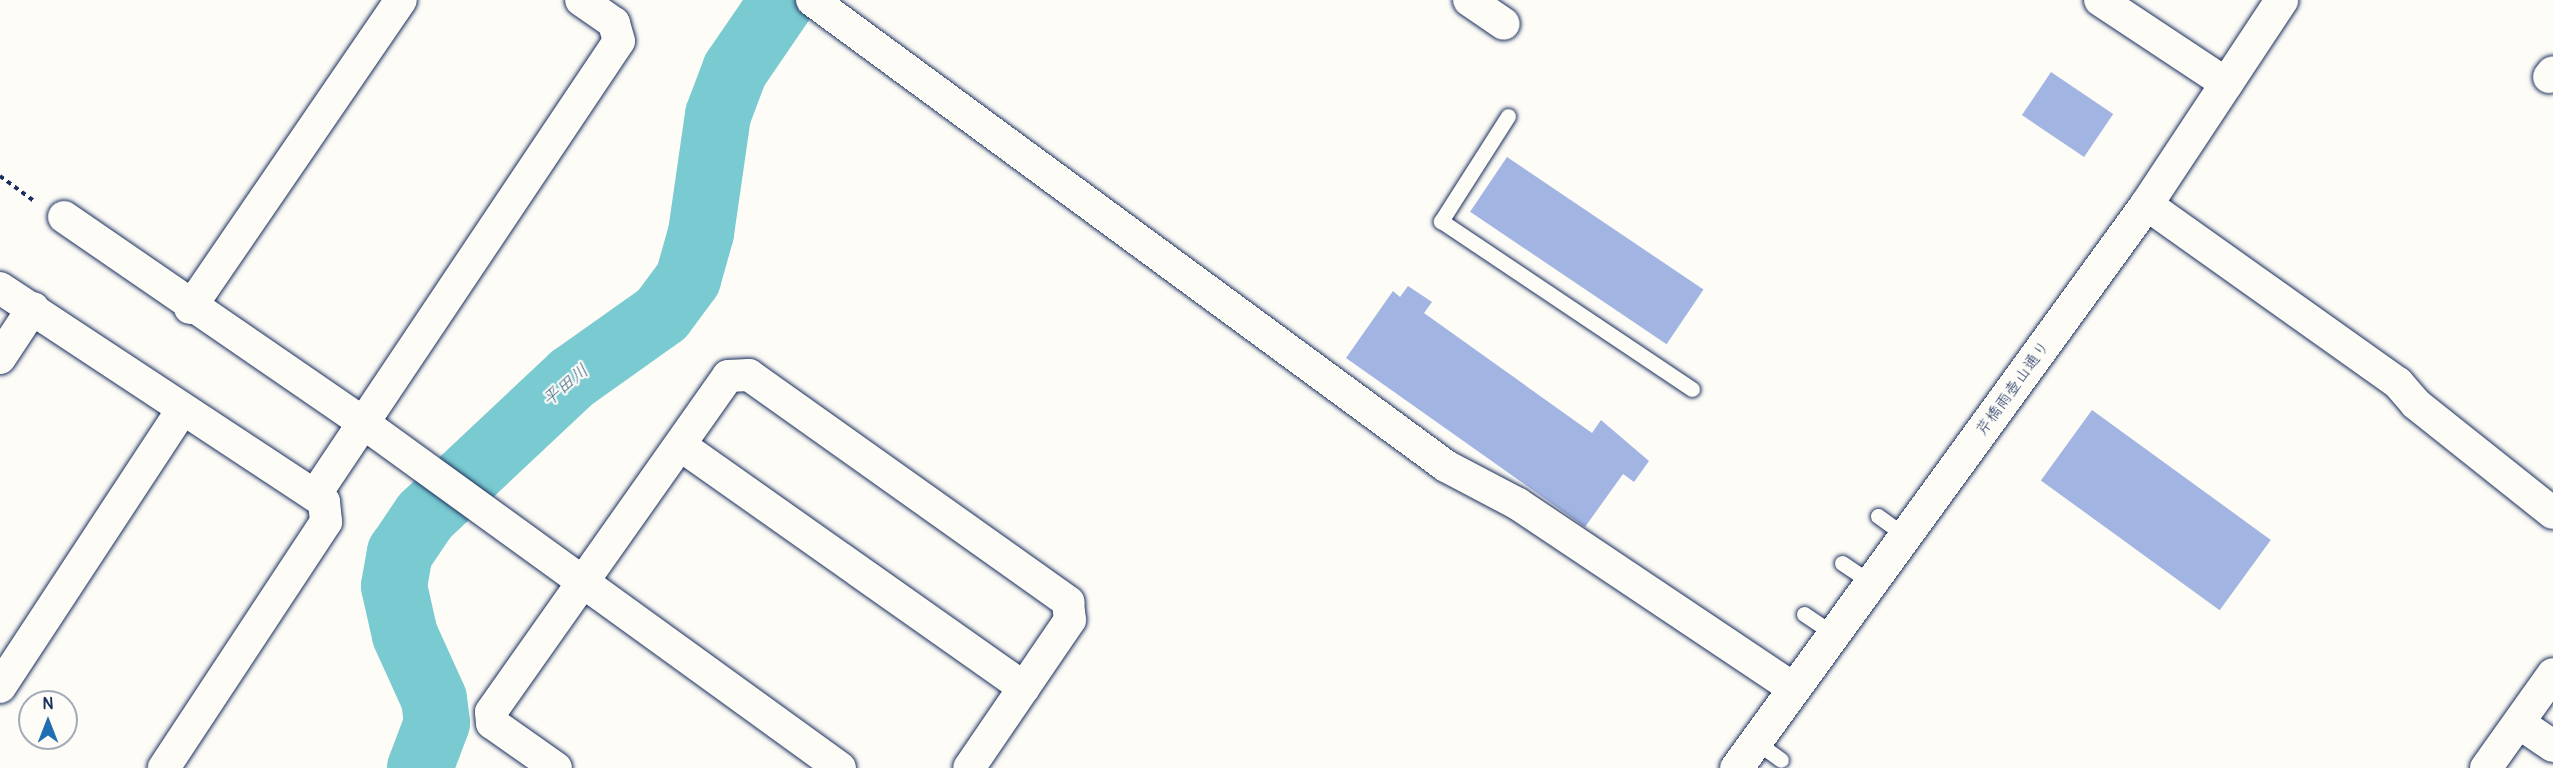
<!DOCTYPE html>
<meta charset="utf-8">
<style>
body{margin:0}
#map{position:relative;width:2553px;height:768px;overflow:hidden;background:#fdfcf7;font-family:Pangolin,"Klee One",sans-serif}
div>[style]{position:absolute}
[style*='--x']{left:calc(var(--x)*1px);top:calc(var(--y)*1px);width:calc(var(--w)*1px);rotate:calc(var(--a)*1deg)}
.river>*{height:66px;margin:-33px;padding:0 33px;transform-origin:33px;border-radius:33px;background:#79cad1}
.building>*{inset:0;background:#a1b4e2;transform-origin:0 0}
.path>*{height:4px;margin-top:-2px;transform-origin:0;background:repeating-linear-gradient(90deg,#1b2f5e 0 4.5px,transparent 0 9px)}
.roads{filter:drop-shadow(0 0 2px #1b2f5e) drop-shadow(0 0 2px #1b2f5e)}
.service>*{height:15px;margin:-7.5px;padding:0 7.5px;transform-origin:7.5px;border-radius:7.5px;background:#fdfcf7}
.minor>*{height:32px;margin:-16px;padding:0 16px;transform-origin:16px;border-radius:16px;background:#fdfcf7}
.secondary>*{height:33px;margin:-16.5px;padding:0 16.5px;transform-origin:16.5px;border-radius:16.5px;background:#fdfcf7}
span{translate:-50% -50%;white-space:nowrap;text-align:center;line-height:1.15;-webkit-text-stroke:4.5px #fdfcf7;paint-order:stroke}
.street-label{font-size:16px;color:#1b2f5e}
.water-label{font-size:18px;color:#375e80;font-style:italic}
.north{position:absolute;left:18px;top:690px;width:60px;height:60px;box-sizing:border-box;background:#fdfcf7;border:2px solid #a3aaba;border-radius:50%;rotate:0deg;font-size:16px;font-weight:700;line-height:24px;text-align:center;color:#1b2f5e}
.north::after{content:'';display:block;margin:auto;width:21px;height:27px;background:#1f6fb2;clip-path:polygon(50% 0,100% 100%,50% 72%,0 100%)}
</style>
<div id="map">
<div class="river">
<div style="--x:420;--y:768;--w:48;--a:-69.3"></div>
<div style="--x:437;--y:723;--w:24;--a:-97"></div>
<div style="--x:434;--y:699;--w:70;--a:-114.4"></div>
<div style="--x:405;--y:635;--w:50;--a:-102.7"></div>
<div style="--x:394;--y:586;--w:34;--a:-80"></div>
<div style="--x:400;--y:553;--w:45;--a:-56"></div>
<div style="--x:425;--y:516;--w:202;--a:-43.2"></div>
<div style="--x:572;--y:378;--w:110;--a:-35.4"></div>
<div style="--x:662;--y:314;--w:44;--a:-53.4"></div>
<div style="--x:688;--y:279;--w:48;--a:-74.2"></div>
<div style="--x:701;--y:233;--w:119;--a:-81.8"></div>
<div style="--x:718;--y:115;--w:48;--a:-69.3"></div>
<div style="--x:735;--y:70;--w:85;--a:-55.6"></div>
</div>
<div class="building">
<div style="left:2051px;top:72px;width:75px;height:52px;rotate:34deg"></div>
<div style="left:1507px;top:157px;width:237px;height:66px;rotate:34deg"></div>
<div style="clip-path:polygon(1408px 286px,1432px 302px,1424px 313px,1592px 433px,1601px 420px,1649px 461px,1634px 482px,1623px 474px,1585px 527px,1346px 358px,1393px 291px,1400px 297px)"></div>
<div style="left:2092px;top:410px;width:221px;height:87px;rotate:36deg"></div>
</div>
<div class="path">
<div style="--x:0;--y:176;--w:42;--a:36.3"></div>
</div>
<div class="roads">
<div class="service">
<div style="--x:1508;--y:116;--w:125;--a:122.5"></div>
<div style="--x:1441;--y:221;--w:302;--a:33.8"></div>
<div style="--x:1878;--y:516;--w:34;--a:36"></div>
<div style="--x:1842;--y:563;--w:36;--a:34"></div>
<div style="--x:1804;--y:614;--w:36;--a:34"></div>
<div style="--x:1755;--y:741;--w:32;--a:36"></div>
</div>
<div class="minor">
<div style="--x:812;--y:0;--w:787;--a:36.32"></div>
<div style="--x:1446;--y:466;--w:81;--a:27.8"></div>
<div style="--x:1518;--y:504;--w:331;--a:33.8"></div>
<div style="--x:1469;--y:0;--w:42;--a:34.4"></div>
<div style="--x:2100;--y:0;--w:152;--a:33.5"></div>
<div style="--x:2549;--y:77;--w:6;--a:-51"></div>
<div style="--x:2146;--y:204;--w:309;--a:35.4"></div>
<div style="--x:2398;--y:383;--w:28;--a:49"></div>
<div style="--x:2416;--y:404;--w:175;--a:38.5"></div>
<div style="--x:64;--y:217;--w:362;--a:34.5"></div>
<div style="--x:362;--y:422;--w:590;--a:35.9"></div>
<div style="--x:0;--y:288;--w:388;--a:33.4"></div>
<div style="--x:324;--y:502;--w:20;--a:84"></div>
<div style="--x:326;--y:522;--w:295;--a:123.4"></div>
<div style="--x:190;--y:308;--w:373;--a:-55.6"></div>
<div style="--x:0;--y:358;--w:60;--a:-56.6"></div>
<div style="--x:680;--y:445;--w:421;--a:35.2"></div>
<div style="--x:315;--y:495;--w:546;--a:-56.19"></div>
<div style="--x:619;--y:41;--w:19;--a:-106"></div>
<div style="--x:614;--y:23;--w:40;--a:-145.1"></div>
<div style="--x:0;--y:687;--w:331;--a:-56.7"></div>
<div style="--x:2519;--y:723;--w:41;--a:34.1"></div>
<div style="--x:556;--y:768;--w:78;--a:-144.9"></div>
<div style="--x:492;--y:723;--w:11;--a:-95"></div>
<div style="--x:491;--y:712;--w:411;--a:-54.8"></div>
<div style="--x:728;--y:376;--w:21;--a:-3"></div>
<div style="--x:749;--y:375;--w:392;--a:35.4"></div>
<div style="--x:1068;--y:602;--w:18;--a:84"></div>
<div style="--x:1070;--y:620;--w:179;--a:124.3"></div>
<div style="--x:2486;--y:768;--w:115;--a:-54.5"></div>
</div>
<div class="secondary">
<div style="--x:1736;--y:768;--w:697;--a:-53.98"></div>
<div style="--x:2146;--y:204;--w:245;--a:-56.5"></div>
</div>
</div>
<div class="street-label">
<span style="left:2013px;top:388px;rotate:-54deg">芹橋雨壺山通り</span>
</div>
<div class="water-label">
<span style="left:566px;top:386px;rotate:-40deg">平田川</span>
</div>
<div class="north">N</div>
</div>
